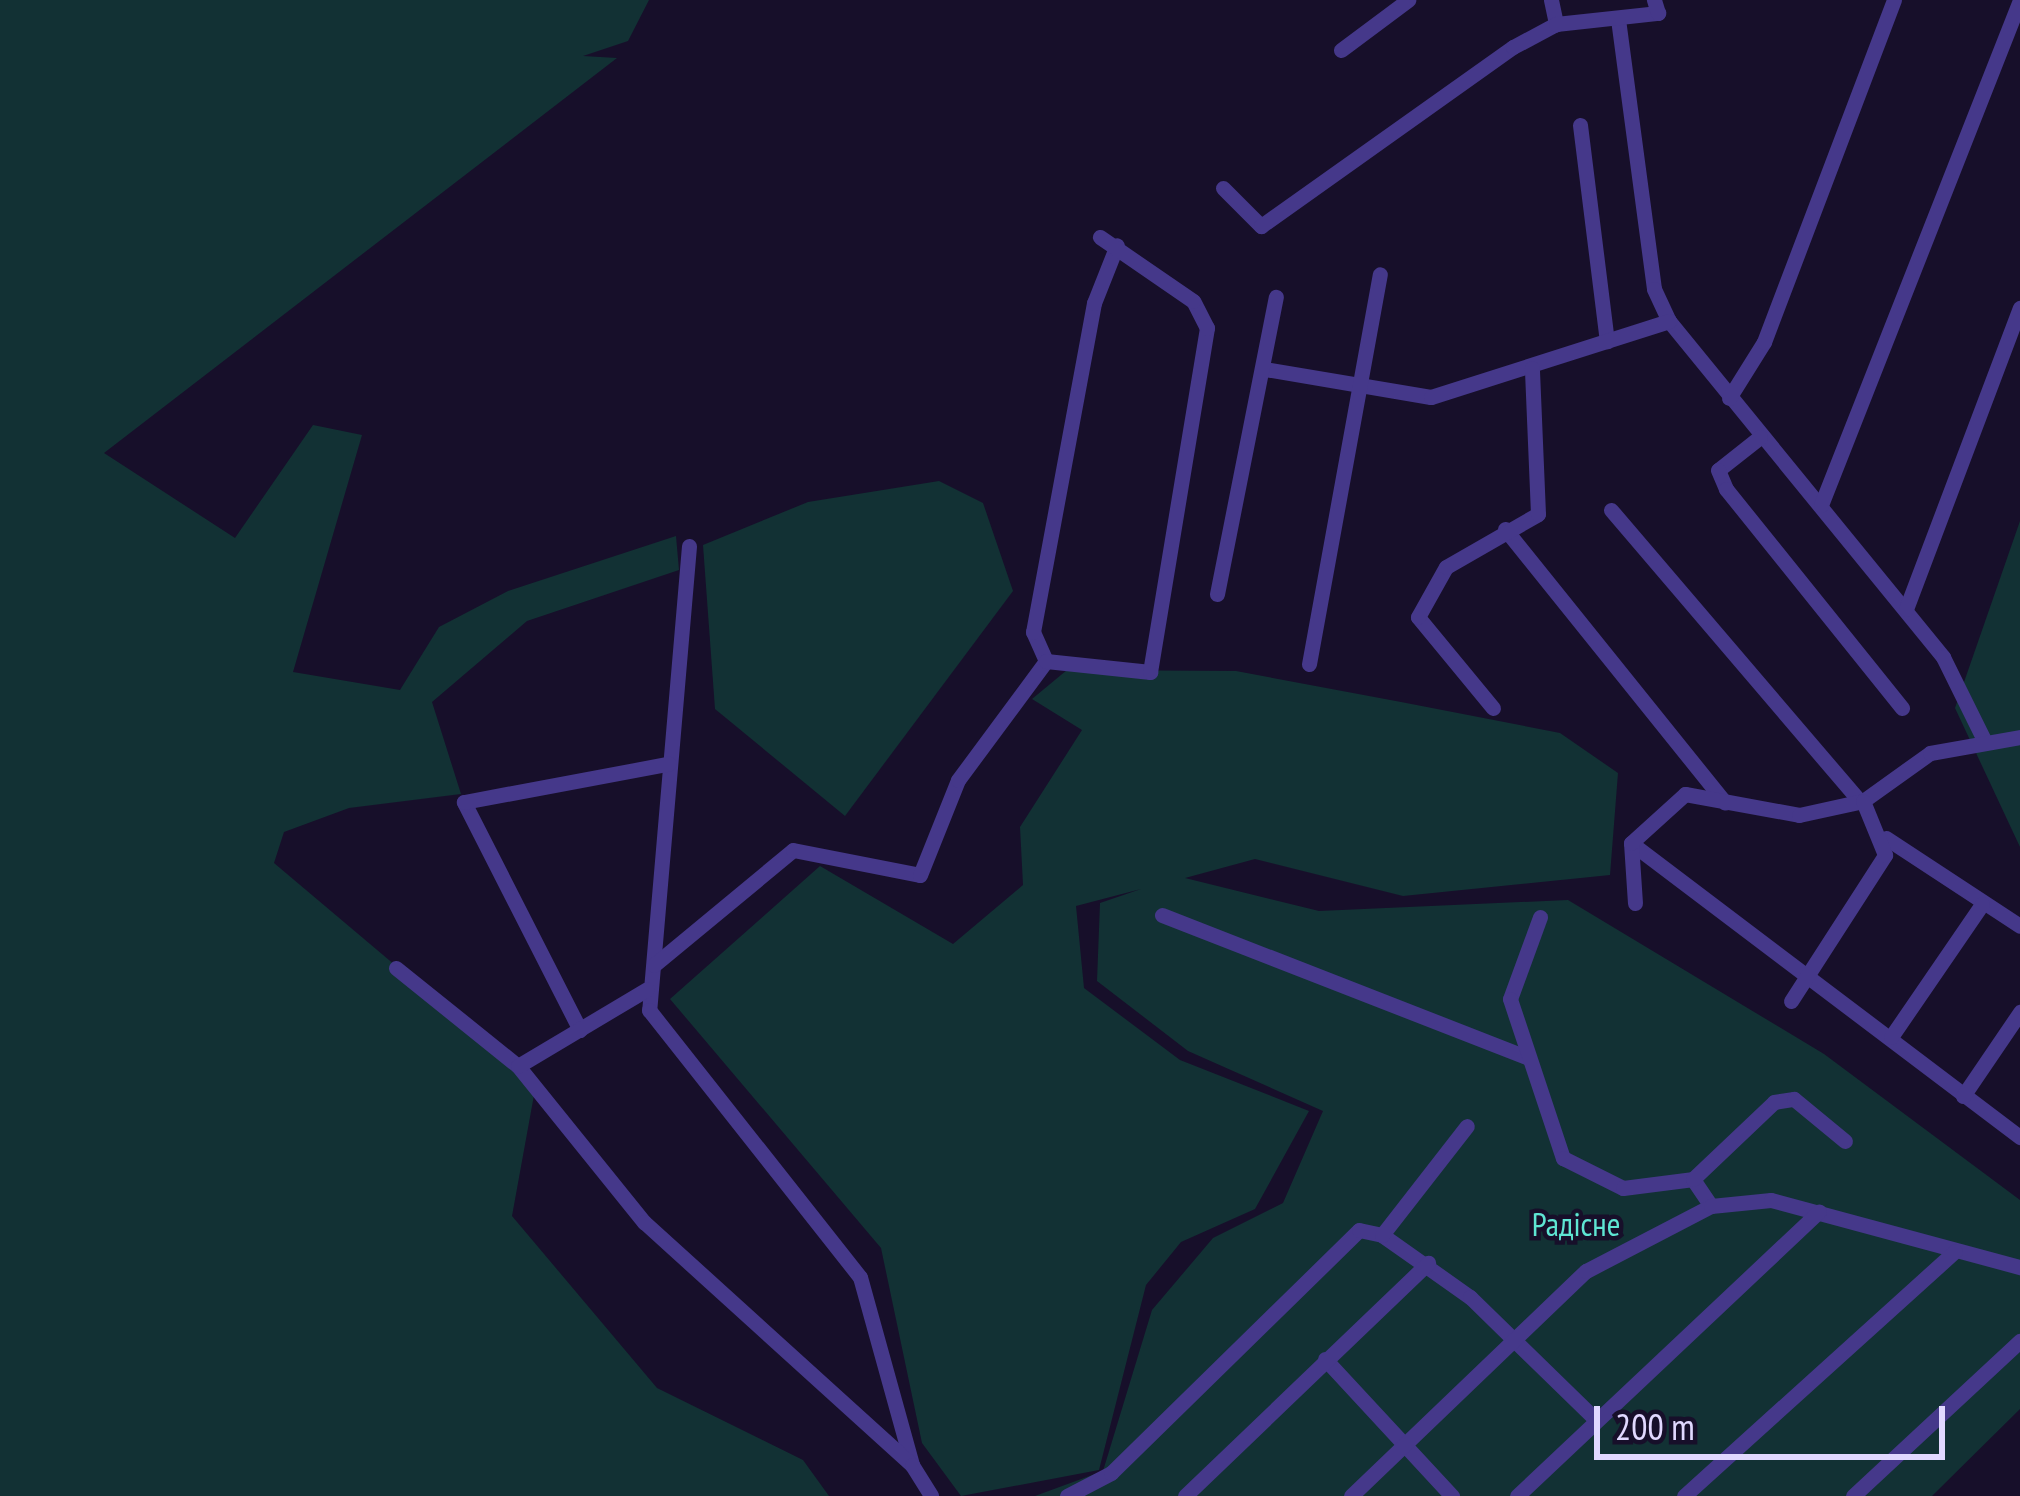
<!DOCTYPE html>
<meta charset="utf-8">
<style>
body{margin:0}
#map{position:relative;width:2020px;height:1496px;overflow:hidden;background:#170f2a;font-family:"PT Sans Narrow",sans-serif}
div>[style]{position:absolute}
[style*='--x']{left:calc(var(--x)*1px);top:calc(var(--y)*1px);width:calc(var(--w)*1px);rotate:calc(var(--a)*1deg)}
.green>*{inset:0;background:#123134}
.minor>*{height:15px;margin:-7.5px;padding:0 7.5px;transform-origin:7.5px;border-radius:7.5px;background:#45388a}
span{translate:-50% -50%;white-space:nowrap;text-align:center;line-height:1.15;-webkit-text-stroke:9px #170f2a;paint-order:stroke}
.park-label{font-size:33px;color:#5ee5d3}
.scale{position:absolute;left:1594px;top:1406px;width:351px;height:54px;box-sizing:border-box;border:6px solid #e1d8ff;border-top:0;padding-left:15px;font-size:36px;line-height:42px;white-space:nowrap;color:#e1d8ff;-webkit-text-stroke:9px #170f2a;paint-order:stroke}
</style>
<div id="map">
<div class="green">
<div style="clip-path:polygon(0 0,649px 0,628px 41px,583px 56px,617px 58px,104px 453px,235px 538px,313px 425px,362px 435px,293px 672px,400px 690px,439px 627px,508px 591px,676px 536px,679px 570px,527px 621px,432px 702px,461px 794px,349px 808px,284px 832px,274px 863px,536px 1084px,512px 1216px,657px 1388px,803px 1460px,829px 1496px,0 1496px)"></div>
<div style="clip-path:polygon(939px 481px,983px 503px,1013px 591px,845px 816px,715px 709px,703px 545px,808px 502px)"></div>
<div style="clip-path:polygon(2020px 521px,2020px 847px,1955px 708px)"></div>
<div style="clip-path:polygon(1067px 670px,1236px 671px,1401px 702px,1560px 733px,1618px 773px,1610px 875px,1403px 896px,1255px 859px,1185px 878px,1319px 911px,1568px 900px,1824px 1054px,2020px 1200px,2020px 1409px,1932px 1496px,1035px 1496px,1103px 1471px,1152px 1310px,1213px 1238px,1283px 1203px,1323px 1111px,1188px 1051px,1097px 981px,1100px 903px,1141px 889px,1076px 906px,1084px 988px,1180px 1060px,1309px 1111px,1255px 1209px,1181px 1242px,1146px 1285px,1099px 1470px,961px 1496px,922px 1443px,881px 1248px,670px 999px,820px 866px,953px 944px,1023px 885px,1020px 827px,1082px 730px,1032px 699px)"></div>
</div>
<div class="minor">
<div style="--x:1551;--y:0;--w:25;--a:78"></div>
<div style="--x:1618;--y:19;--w:272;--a:82.4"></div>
<div style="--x:1654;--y:289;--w:35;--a:65"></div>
<div style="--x:1669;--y:321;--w:434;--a:50.8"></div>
<div style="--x:1943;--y:657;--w:93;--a:63.7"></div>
<div style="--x:1341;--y:50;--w:84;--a:-36.7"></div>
<div style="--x:1580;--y:125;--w:218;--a:82.9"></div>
<div style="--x:1223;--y:188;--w:54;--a:45"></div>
<div style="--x:1261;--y:226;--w:309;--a:-35.4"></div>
<div style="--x:1513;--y:47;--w:49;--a:-28.1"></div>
<div style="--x:1556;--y:24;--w:103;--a:-6.2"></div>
<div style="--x:1658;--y:13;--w:14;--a:-107"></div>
<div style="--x:1265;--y:369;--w:168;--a:9.6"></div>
<div style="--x:1431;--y:397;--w:250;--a:-17.7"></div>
<div style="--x:1729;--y:398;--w:66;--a:-58"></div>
<div style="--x:1764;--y:342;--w:366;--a:-69.2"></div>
<div style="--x:1760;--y:437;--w:53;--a:141.8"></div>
<div style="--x:1718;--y:470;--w:21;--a:67"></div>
<div style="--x:1726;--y:489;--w:281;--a:51.2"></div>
<div style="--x:1821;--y:505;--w:543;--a:-68.49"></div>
<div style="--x:1611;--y:510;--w:380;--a:49.5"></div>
<div style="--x:1505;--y:529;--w:351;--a:51.2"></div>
<div style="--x:689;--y:546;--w:466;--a:94.9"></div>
<div style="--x:649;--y:1010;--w:340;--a:51.7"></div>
<div style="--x:860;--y:1277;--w:195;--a:74.5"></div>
<div style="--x:1217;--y:594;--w:303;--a:-78.8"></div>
<div style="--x:1906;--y:609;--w:322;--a:-69.3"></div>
<div style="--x:1046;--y:661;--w:32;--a:-114"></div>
<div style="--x:1033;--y:632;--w:335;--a:-79.5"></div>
<div style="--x:1094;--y:303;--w:62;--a:-68.4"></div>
<div style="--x:1309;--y:664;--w:396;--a:-79.7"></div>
<div style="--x:1493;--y:708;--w:118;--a:-129.5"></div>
<div style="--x:1418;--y:617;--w:57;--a:-60.8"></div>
<div style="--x:1446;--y:567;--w:106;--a:-29.9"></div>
<div style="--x:1538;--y:514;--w:146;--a:-92.4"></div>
<div style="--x:1886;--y:838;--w:160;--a:33.3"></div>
<div style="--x:1631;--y:843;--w:488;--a:37.1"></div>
<div style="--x:1635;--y:903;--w:60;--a:-93.8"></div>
<div style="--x:1631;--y:843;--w:73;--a:-42.2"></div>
<div style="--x:1685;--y:794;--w:116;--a:10.4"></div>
<div style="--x:1799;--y:815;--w:66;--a:-12.3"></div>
<div style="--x:1863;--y:801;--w:82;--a:-35.6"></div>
<div style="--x:1930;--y:753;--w:91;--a:-10.1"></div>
<div style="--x:1162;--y:915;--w:394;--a:21.3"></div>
<div style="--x:1540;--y:917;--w:87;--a:110.1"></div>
<div style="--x:1510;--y:999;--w:168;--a:71.6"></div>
<div style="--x:1563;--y:1158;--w:67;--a:26.6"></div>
<div style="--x:1623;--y:1188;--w:71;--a:-7.3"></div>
<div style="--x:654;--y:965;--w:180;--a:-39.6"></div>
<div style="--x:793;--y:850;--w:129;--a:11.1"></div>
<div style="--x:920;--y:875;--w:102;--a:-68.2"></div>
<div style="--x:958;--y:780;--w:148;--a:-53.5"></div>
<div style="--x:1046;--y:661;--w:105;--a:6"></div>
<div style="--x:1150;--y:672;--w:349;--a:-80.6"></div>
<div style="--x:1207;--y:328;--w:30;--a:-117"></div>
<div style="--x:1193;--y:301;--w:113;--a:-145.5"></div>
<div style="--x:396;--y:968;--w:156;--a:38.8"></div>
<div style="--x:518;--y:1066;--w:201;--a:51.1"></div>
<div style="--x:644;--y:1222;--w:362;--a:42.2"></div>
<div style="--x:912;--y:1465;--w:36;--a:58"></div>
<div style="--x:1791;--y:1001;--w:174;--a:-57.2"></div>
<div style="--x:1885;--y:855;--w:58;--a:-112.2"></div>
<div style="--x:580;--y:1030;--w:256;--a:-117"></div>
<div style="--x:464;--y:802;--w:208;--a:-10.6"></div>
<div style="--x:1891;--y:1037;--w:161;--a:-55.6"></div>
<div style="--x:518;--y:1066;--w:150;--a:-30.8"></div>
<div style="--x:1963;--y:1096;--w:102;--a:-55.8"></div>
<div style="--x:1711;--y:1206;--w:32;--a:-124"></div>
<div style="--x:1693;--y:1179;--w:112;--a:-43.5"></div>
<div style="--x:1774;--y:1102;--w:20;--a:-9"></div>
<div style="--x:1794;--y:1099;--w:66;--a:39.5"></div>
<div style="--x:1382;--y:1235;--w:108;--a:35.2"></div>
<div style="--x:1470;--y:1297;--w:175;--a:44.3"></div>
<div style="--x:1325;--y:1359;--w:187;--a:47.2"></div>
<div style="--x:1067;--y:1496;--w:50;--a:-27.6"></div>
<div style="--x:1111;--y:1473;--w:347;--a:-44.4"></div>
<div style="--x:1359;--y:1230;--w:24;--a:12"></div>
<div style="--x:1382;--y:1235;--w:138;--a:-52.1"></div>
<div style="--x:1185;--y:1496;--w:337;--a:-43.8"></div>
<div style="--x:1351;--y:1496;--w:325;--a:-43.8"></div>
<div style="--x:1586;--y:1271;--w:141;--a:-27.5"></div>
<div style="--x:1711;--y:1206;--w:60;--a:-5.7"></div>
<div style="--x:1771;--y:1200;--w:258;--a:15.1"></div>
<div style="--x:1517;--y:1496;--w:415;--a:-43.3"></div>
<div style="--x:1684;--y:1496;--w:365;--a:-42.1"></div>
<div style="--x:1853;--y:1496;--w:228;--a:-42.9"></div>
</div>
<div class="park-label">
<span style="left:1576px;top:1224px">Радісне</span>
</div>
<div class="scale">200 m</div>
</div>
